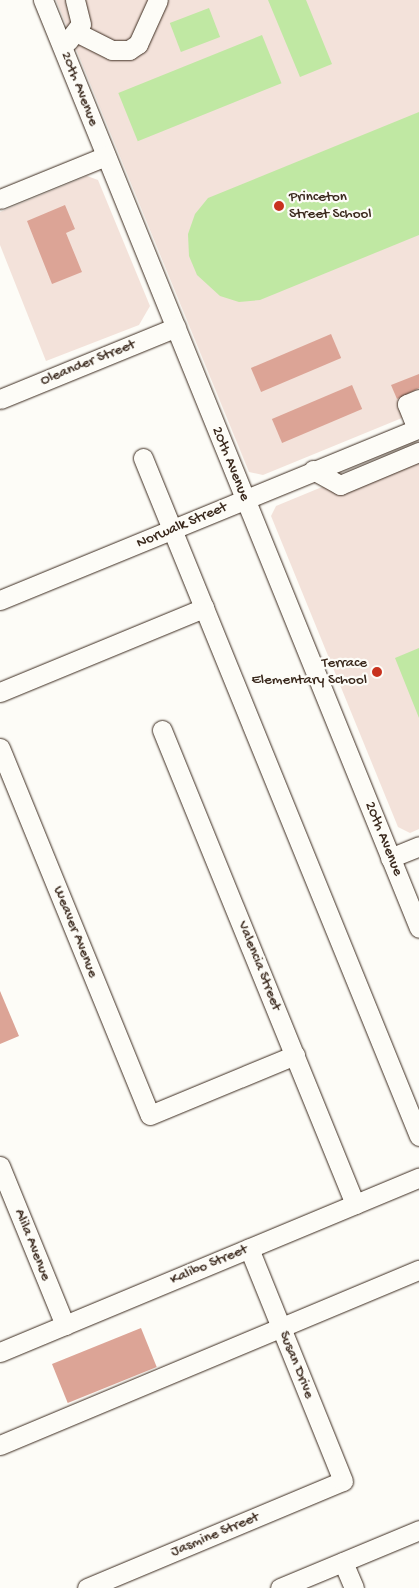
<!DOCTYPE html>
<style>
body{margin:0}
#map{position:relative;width:419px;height:1588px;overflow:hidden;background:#fdfcf7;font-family:"Gochi Hand",sans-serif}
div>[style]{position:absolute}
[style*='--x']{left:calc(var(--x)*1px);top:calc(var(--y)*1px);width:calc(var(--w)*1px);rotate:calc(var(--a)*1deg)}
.built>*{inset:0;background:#f3e2da}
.green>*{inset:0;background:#c0e8a3;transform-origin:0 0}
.building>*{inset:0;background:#dca496;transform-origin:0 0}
.roads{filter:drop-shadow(0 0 1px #3b2a1e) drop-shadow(0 0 1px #3b2a1e)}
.minor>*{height:19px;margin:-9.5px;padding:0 9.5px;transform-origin:9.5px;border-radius:9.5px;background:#fdfcf7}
.dots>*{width:14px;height:14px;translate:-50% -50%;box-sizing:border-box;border:2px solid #fdfcf7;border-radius:50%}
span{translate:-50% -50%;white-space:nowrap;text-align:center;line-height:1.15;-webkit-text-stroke:4.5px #fdfcf7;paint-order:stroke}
.street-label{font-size:15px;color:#3b2a1e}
.poi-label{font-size:15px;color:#3b2a1e}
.left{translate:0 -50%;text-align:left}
.right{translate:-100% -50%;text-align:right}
</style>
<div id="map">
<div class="built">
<div style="clip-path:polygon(56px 0,419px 0,419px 411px,263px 475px,249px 472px)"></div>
<div style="clip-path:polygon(87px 176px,98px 180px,150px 306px,139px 325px,46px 361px,0 245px,0 212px)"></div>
<div style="clip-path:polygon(419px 447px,419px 829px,410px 833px,398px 827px,271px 516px,276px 506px)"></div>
</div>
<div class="green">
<div style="clip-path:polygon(268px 0,306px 0,332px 64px,300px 77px)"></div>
<div style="left:209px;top:8px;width:31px;height:42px;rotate:69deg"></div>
<div style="left:262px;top:35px;width:52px;height:155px;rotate:68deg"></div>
<div style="clip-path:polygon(419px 112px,419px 235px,260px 300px,239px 302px,220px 296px,197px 275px,189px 256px,188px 234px,195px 214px,208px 198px)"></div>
<div style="clip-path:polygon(419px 648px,419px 718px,395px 658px)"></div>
</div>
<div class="building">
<div style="clip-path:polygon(65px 205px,75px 229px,66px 233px,82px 272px,52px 284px,27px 221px)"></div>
<div style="left:331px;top:334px;width:26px;height:87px;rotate:67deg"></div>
<div style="clip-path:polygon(419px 374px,419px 388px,397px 399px,391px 385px)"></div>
<div style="left:352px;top:385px;width:26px;height:87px;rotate:67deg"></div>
<div style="clip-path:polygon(0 991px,19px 1036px,0 1044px)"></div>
<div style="left:141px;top:1328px;width:42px;height:96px;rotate:68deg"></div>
</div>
<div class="roads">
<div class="minor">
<div style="--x:43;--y:0;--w:1001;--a:67.94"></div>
<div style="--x:76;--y:32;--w:40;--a:26.6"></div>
<div style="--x:112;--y:50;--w:17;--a:0"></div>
<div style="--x:129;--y:50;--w:11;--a:-34"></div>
<div style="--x:138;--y:44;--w:48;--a:-65.6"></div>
<div style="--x:68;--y:41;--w:21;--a:-53"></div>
<div style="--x:81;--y:24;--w:25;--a:-104"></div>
<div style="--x:0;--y:199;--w:114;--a:-22.1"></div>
<div style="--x:0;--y:399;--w:190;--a:-22.2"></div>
<div style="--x:417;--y:429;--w:27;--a:-112"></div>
<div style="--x:407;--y:404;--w:13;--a:-23"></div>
<div style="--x:143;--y:458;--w:732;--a:67.85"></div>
<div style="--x:313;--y:470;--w:31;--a:29"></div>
<div style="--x:340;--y:485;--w:86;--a:-22.7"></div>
<div style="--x:0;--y:600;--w:453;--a:-22.3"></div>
<div style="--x:0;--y:692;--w:221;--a:-22.4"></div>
<div style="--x:162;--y:730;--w:512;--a:67.85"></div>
<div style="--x:0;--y:748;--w:396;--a:67.8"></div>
<div style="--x:150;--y:1115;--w:157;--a:-22.5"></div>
<div style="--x:390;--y:858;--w:31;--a:-22"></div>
<div style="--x:0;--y:1166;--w:172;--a:67.8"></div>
<div style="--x:0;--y:1352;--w:454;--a:-22.6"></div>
<div style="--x:0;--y:1445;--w:454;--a:-22.7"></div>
<div style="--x:343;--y:1562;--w:28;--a:67"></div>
<div style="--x:87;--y:1588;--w:277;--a:-22.7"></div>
<div style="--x:343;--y:1481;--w:251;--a:-112"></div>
<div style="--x:280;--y:1588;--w:151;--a:-22.6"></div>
</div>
</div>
<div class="dots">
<div style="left:279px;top:206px;background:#c8321e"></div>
<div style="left:377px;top:672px;background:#c8321e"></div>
</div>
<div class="street-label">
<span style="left:79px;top:89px;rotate:68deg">20th Avenue</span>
<span style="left:88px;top:363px;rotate:-22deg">Oleander Street</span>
<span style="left:230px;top:464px;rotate:68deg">20th Avenue</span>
<span style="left:182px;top:526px;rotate:-23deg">Norwalk Street</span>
<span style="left:383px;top:839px;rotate:68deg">20th Avenue</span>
<span style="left:75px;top:932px;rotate:68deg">Weaver Avenue</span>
<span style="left:259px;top:966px;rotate:68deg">Valencia Street</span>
<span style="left:32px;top:1245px;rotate:68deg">Alila Avenue</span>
<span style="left:209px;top:1265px;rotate:-23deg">Kalibo Street</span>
<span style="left:296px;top:1365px;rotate:68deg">Susan Drive</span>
<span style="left:215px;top:1535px;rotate:-23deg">Jasmine Street</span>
</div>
<div class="poi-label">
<span class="left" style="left:289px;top:206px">Princeton<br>Street School</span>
<span class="right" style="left:367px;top:672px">Terrace<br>Elementary School</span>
</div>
</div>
